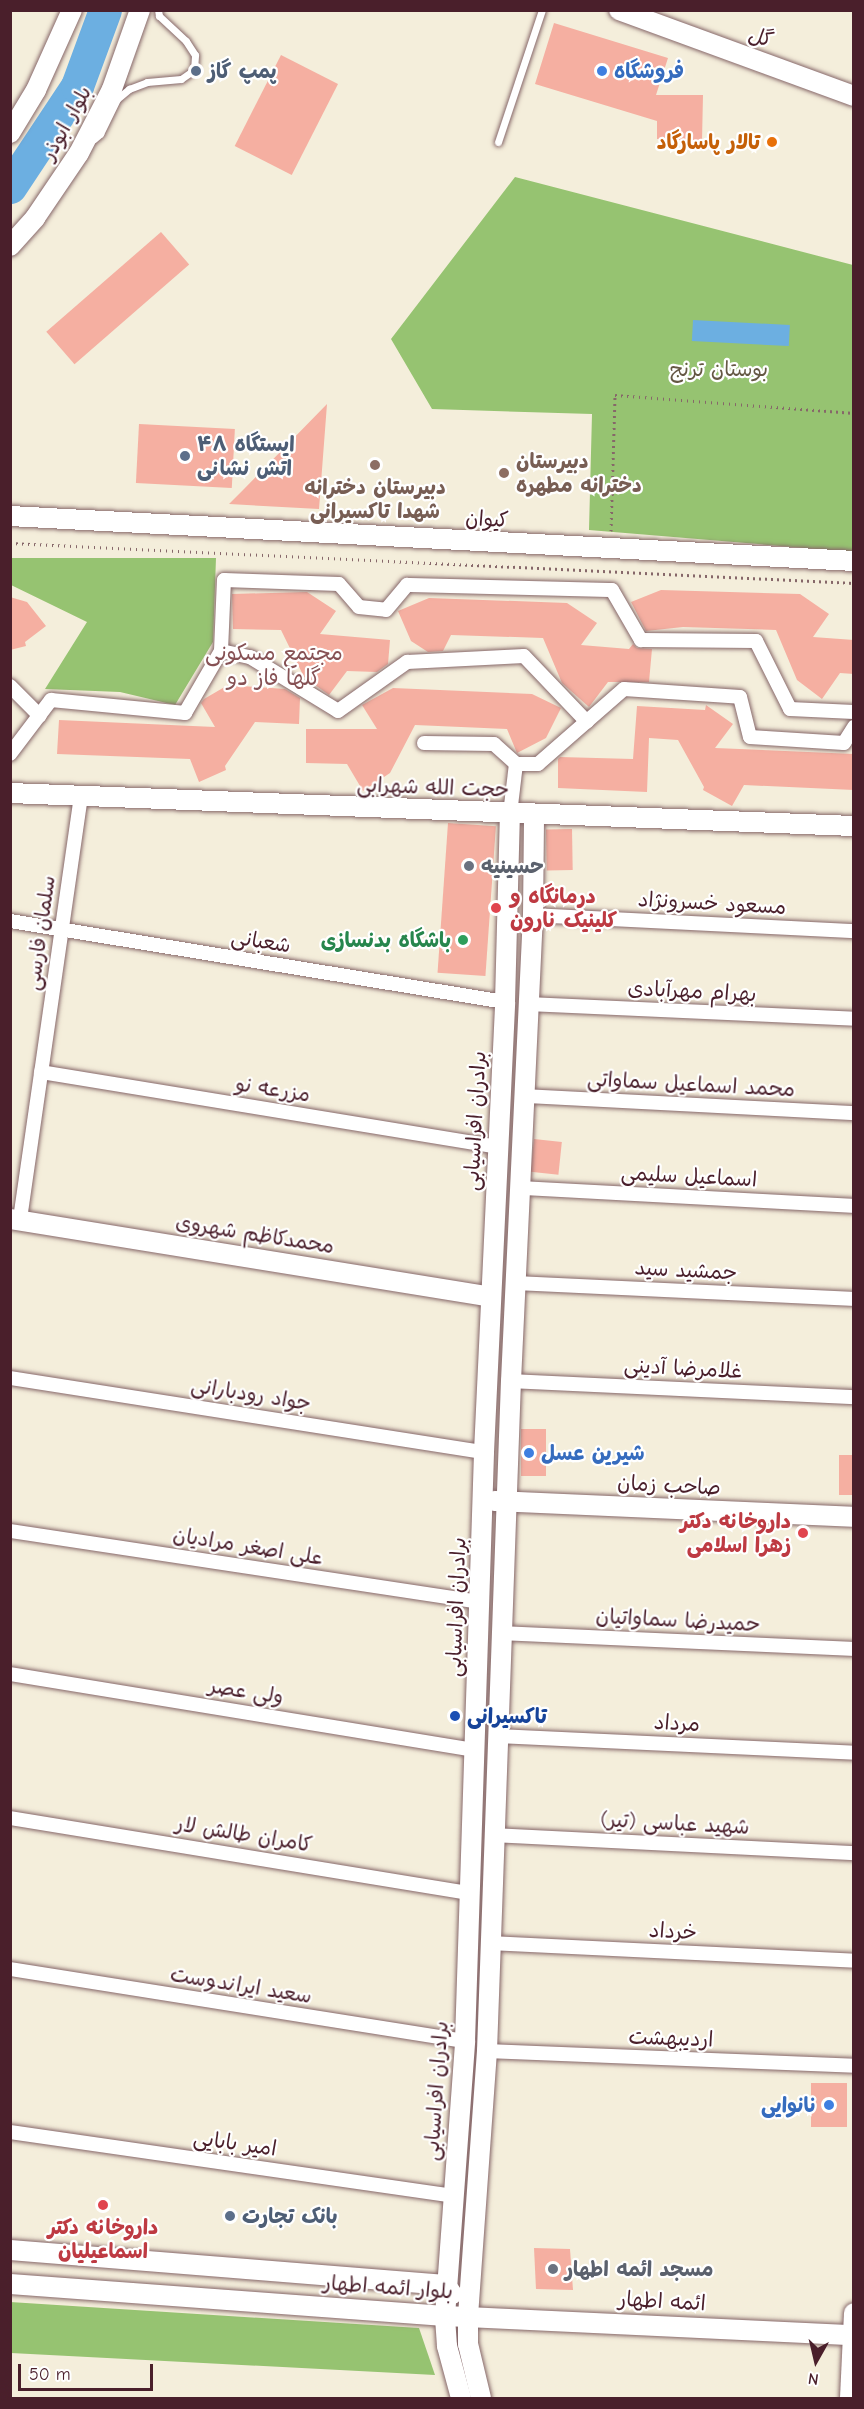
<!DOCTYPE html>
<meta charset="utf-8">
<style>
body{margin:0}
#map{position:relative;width:864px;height:2409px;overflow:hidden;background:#f4eedb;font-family:"Comic Neue","Playpen Sans Arabic",sans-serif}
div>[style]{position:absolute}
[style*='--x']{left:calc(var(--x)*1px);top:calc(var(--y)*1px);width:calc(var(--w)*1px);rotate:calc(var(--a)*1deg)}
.green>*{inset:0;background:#96c371}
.water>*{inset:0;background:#6cafe1;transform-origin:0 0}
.river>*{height:33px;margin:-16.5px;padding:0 16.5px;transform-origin:16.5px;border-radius:16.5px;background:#6cafe1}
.building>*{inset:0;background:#f5afa1;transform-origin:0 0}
.path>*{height:3px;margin-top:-1.5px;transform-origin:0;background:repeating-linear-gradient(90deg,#866769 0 1.5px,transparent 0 6px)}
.roads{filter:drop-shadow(0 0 2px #866769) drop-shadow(0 0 2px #866769)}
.lane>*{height:7px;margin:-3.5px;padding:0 3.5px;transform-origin:3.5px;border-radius:3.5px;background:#fff}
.street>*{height:14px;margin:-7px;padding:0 7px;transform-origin:7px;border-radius:7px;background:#fff}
.secondary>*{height:20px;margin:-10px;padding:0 10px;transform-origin:10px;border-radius:10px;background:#fff}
.dots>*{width:16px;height:16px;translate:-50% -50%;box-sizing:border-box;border:3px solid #fff;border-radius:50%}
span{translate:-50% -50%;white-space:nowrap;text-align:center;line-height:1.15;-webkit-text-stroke:4.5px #fff;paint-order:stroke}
.street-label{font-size:21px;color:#4a1f2b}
.service-label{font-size:21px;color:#4e5e75;font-weight:700}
.left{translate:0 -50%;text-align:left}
.shop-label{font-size:21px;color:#366cbe;font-weight:700}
.right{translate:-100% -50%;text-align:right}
.food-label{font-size:21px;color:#c56008;font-weight:700}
.park-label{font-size:21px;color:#655844}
.education-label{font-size:21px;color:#785e54;font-weight:700}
.worship-label{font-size:21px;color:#5b616d;font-weight:700}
.health-label{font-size:21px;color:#be3a42;font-weight:700}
.leisure-label{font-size:21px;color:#27864d;font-weight:700}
.transit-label{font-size:21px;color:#164399;font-weight:700}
.neighbourhood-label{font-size:22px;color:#865154}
.frame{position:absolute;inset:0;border:12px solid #4a1f2b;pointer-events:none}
.north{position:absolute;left:786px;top:2331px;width:60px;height:60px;-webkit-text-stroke:4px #fff;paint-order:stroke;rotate:188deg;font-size:16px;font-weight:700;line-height:24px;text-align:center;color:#4a1f2b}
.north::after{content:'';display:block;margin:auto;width:21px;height:27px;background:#4a1f2b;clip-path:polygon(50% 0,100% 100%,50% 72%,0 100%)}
.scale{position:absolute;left:18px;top:2364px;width:135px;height:27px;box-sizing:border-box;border:3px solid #4a1f2b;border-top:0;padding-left:8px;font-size:18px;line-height:21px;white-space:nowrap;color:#4a1f2b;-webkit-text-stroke:4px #fff;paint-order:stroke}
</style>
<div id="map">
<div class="green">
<div style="clip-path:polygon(515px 177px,853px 265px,853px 552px,589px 530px,592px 414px,432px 409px,391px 339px)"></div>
<div style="clip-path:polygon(11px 558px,216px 558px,213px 642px,175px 705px,120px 692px,45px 689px,87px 622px,11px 585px)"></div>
<div style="clip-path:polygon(10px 2302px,419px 2328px,435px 2375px,11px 2353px)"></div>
</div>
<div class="water">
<div style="left:693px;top:320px;width:97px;height:21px;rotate:3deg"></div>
</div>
<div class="river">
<div style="--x:10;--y:187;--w:121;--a:-56.4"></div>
<div style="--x:77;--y:86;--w:81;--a:-69.8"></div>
</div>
<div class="building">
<div style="clip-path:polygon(554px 23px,668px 58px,656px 95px,703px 95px,702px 141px,657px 139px,657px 121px,535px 84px)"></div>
<div style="left:281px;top:55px;width:64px;height:102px;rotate:27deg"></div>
<div style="left:161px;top:232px;width:43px;height:152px;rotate:49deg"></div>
<div style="clip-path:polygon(327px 404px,319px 509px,229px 504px,244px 489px)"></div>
<div style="left:139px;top:424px;width:96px;height:59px;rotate:3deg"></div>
<div style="clip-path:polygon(661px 590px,800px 594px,829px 614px,813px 637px,854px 640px,854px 674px,840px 673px,822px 699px,797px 680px,776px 630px,683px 627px,646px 631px,631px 602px)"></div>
<div style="clip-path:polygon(307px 592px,336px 611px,320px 634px,390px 640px,388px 664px,377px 672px,347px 671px,329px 695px,304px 677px,281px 630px,233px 629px,232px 594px)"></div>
<div style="clip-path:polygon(10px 597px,27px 602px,46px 626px,25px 642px,26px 646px,10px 650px)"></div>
<div style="clip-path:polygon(429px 598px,567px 603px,597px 623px,581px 645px,629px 649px,633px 644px,637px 648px,652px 649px,649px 682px,608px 682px,589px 707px,562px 683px,543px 638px,451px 635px,443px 651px,428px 652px,411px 641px,398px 611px)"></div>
<div style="clip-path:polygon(228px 685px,285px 689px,300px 698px,299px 724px,255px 722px,225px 766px,226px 770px,199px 782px,190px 759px,57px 754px,59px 720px,215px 727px,201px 703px,204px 699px)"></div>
<div style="clip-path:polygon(393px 688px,532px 694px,561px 708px,546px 738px,517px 753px,507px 729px,415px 725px,390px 773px,363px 791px,347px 764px,306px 763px,306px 729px,377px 729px,362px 705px)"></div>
<div style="clip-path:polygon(706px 705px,733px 724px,715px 748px,854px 754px,854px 790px,744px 785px,732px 806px,703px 790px,704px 787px,678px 740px,649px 738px,647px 792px,558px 788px,558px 759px,560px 757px,633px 759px,637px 706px,705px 710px)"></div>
<div style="left:448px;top:823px;width:48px;height:150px;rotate:4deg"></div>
<div style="left:572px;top:829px;width:41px;height:26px;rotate:89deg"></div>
<div style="left:534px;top:1139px;width:28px;height:33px;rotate:6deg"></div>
<div style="left:521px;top:1429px;width:25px;height:47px"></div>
<div style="left:839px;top:1455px;width:15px;height:40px"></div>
<div style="left:811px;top:2083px;width:36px;height:44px"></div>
<div style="clip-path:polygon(534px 2248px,570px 2249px,573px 2290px,536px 2289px)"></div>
</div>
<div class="path">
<div style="--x:611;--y:531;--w:136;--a:-88.3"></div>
<div style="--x:615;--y:395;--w:240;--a:4.3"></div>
<div style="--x:10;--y:543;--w:845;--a:2.71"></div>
</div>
<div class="roads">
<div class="lane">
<div style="--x:94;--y:139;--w:8;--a:-40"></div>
<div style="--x:100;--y:134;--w:39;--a:-64"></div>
<div style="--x:117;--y:99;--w:16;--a:-40"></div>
<div style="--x:129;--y:89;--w:19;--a:-21"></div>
<div style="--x:147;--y:82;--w:34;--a:-5"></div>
<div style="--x:181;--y:79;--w:16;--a:-35"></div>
<div style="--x:194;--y:70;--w:15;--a:-86"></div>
<div style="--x:195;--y:55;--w:17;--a:-123"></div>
<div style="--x:186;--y:41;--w:37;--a:-137"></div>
<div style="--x:159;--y:16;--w:6;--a:-99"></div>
<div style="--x:498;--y:142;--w:139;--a:-71.6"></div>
</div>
<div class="street">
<div style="--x:221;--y:651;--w:30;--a:12"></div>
<div style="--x:250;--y:657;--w:103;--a:31.5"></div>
<div style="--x:338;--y:711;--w:85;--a:-35.4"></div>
<div style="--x:407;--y:662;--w:117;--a:-2.9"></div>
<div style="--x:524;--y:656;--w:91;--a:46.3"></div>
<div style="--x:10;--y:686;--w:42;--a:45"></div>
<div style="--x:424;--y:743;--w:70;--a:0.8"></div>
<div style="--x:494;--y:744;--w:30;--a:42"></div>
<div style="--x:516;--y:764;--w:22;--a:0"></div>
<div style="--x:538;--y:764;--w:114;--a:-41.1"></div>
<div style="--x:624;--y:689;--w:116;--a:3.9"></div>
<div style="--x:740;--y:697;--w:41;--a:76"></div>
<div style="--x:750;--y:737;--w:94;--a:3.7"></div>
<div style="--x:844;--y:743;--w:19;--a:-58"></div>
<div style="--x:10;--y:754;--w:68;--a:-52.8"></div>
<div style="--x:51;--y:700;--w:135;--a:5.5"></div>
<div style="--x:185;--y:713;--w:72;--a:-59.9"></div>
<div style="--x:221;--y:651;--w:71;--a:-87.6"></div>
<div style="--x:224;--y:580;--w:115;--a:2"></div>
<div style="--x:339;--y:584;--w:30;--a:49"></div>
<div style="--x:359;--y:607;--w:27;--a:6"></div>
<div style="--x:386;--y:610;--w:33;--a:-50"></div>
<div style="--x:407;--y:585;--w:205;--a:1.4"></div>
<div style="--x:612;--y:590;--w:58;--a:59.9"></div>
<div style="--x:641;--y:640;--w:115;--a:0.5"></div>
<div style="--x:756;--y:641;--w:76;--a:63.4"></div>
<div style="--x:790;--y:709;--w:64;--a:2.7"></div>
<div style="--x:510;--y:814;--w:50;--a:-83.2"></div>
<div style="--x:533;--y:915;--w:321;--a:2.9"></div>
<div style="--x:10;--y:921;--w:502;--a:9.29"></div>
<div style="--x:529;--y:1004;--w:325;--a:2.6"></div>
<div style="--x:41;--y:1072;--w:462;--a:9.3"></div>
<div style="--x:525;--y:1096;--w:329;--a:3"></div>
<div style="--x:522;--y:1188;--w:332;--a:3.1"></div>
<div style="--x:20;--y:1219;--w:427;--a:-81.8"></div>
<div style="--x:517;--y:1283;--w:337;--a:2.7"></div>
<div style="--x:10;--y:1378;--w:480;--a:8.9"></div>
<div style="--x:511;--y:1381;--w:343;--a:2.7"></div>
<div style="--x:10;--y:1531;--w:474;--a:8.6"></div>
<div style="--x:501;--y:1633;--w:353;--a:2.6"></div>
<div style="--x:10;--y:1674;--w:472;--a:9.3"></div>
<div style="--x:499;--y:1736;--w:355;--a:2.7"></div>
<div style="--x:10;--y:1818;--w:466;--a:9.3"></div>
<div style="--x:494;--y:1835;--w:360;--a:2.9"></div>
<div style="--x:491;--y:1943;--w:363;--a:2.8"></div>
<div style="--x:10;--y:1969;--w:461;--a:9"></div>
<div style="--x:487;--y:2051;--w:367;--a:2.3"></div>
<div style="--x:10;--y:2132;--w:448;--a:8.2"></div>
</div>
<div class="secondary">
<div style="--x:619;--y:10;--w:250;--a:20.1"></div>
<div style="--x:10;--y:133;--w:50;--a:-58.8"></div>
<div style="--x:36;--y:90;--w:88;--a:-65.8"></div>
<div style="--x:10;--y:246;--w:38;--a:-48"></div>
<div style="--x:35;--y:218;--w:78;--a:-55.9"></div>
<div style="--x:79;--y:153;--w:72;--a:-62.7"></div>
<div style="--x:112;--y:89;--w:84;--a:-70.5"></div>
<div style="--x:10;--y:516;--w:845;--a:3.05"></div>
<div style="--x:10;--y:793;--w:845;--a:2.24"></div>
<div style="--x:10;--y:1219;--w:487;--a:9.2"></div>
<div style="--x:494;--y:1501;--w:360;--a:2.5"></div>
<div style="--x:10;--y:2250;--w:437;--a:4.6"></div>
<div style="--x:446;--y:2285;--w:11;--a:56"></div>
<div style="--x:10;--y:2284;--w:436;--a:4.2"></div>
<div style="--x:445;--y:2316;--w:409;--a:2.7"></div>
<div style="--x:461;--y:2398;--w:54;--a:-105.1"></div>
<div style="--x:447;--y:2346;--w:30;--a:-94"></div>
<div style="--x:445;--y:2316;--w:276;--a:-85.8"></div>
<div style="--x:465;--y:2041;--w:589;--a:-88.15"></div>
<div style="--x:484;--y:1452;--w:450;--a:-87.3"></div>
<div style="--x:505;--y:1002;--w:188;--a:-88.5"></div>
<div style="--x:481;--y:2398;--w:56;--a:-103.5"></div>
<div style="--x:468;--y:2344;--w:28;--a:-90"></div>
<div style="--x:468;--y:2316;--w:266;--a:-85.9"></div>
<div style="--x:487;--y:2051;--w:670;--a:-87.95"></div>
<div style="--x:511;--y:1381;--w:467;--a:-87.3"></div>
<div style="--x:533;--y:915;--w:100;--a:-89.4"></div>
<div style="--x:850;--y:2398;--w:85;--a:-87.3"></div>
</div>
</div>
<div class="dots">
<div style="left:196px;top:71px;background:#5c6f8a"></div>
<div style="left:602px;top:71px;background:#3f7fe0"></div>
<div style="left:772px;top:142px;background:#e8710a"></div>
<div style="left:185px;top:456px;background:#5c6f8a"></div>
<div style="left:375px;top:465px;background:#8d6e63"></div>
<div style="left:504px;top:473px;background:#8d6e63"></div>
<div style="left:469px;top:866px;background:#6b7280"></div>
<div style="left:496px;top:908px;background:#e0444e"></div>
<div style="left:463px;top:940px;background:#2e9e5b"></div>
<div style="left:529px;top:1453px;background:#3f7fe0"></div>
<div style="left:803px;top:1533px;background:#e0444e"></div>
<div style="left:455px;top:1716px;background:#1a4fb4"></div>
<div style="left:829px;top:2105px;background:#3f7fe0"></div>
<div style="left:103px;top:2205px;background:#e0444e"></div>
<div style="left:230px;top:2216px;background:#5c6f8a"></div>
<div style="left:553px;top:2269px;background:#6b7280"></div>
</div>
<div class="street-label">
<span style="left:761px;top:37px;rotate:20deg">گل</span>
<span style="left:66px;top:123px;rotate:-61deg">بلوار ابوذر</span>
<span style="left:487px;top:519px;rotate:3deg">کیوان</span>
<span style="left:433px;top:787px;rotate:2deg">حجت الله شهرابی</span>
<span style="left:712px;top:903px;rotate:3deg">مسعود خسرونژاد</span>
<span style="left:40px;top:933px;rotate:-82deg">سلمان فارسی</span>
<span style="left:261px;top:941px;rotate:9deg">شعبانی</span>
<span style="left:692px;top:991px;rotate:3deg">بهرام مهرآبادی</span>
<span style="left:691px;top:1084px;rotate:3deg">محمد اسماعیل سماواتی</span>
<span style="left:273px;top:1089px;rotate:9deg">مزرعه نو</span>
<span style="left:475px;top:1121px;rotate:-87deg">برادران افراسیابی</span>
<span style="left:689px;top:1176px;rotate:3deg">اسماعیل سلیمی</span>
<span style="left:255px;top:1234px;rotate:9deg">محمدکاظم شهروی</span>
<span style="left:686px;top:1270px;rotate:3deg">جمشید سید</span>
<span style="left:683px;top:1368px;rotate:3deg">غلامرضا آدینی</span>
<span style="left:251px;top:1394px;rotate:9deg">جواد رودبارانی</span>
<span style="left:669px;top:1485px;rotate:3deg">صاحب زمان</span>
<span style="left:248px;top:1546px;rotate:9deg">علی اصغر مرادیان</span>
<span style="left:456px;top:1607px;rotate:-88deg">برادران افراسیابی</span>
<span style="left:678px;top:1620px;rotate:3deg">حمیدرضا سماواتیان</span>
<span style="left:246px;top:1691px;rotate:9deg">ولی عصر</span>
<span style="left:677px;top:1723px;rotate:3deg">مرداد</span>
<span style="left:675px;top:1823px;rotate:3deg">شهید عباسی (تیر)</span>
<span style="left:244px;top:1834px;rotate:9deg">کامران طالش لار</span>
<span style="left:673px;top:1931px;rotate:3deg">خرداد</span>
<span style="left:241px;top:1985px;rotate:9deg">سعید ایراندوست</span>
<span style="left:671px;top:2038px;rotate:2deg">اردیبهشت</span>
<span style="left:436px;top:2091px;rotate:-86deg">برادران افراسیابی</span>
<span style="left:235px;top:2143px;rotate:8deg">امیر بابایی</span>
<span style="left:388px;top:2287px;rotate:4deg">بلوار ائمه اطهار</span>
<span style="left:662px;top:2301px;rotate:3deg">ائمه اطهار</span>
</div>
<div class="service-label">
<span class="left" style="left:208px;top:71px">پمپ گاز</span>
<span class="left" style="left:197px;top:456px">ایستگاه ۴۸<br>اتش نشانی</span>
<span class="left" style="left:242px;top:2216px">بانک تجارت</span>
</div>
<div class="shop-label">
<span class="left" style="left:614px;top:71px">فروشگاه</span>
<span class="left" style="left:541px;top:1453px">شیرین عسل</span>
<span class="right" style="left:817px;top:2105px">نانوایی</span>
</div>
<div class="food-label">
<span class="right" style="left:760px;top:142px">تالار پاسارگاد</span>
</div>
<div class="park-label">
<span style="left:719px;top:369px">بوستان ترنج</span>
</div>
<div class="education-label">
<span class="left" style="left:516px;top:473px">دبیرستان<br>دخترانه مطهره</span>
<span style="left:375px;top:499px">دبیرستان دخترانه<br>شهدا تاکسیرانی</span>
</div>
<div class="worship-label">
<span class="left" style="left:481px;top:866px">حسینیه</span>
<span class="left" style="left:565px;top:2269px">مسجد ائمه اطهار</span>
</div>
<div class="health-label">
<span class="left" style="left:510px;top:908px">درمانگاه و<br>کلینیک نارون</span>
<span class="right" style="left:791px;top:1533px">داروخانه دکتر<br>زهرا اسلامی</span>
<span style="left:103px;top:2239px">داروخانه دکتر<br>اسماعیلیان</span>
</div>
<div class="leisure-label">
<span class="right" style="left:451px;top:940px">باشگاه بدنسازی</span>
</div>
<div class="transit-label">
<span class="left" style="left:467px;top:1716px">تاکسیرانی</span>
</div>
<div class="neighbourhood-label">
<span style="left:274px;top:666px">مجتمع مسکونی<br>گلها فاز دو</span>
</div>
<div class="frame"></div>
<div class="north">N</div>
<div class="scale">50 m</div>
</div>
